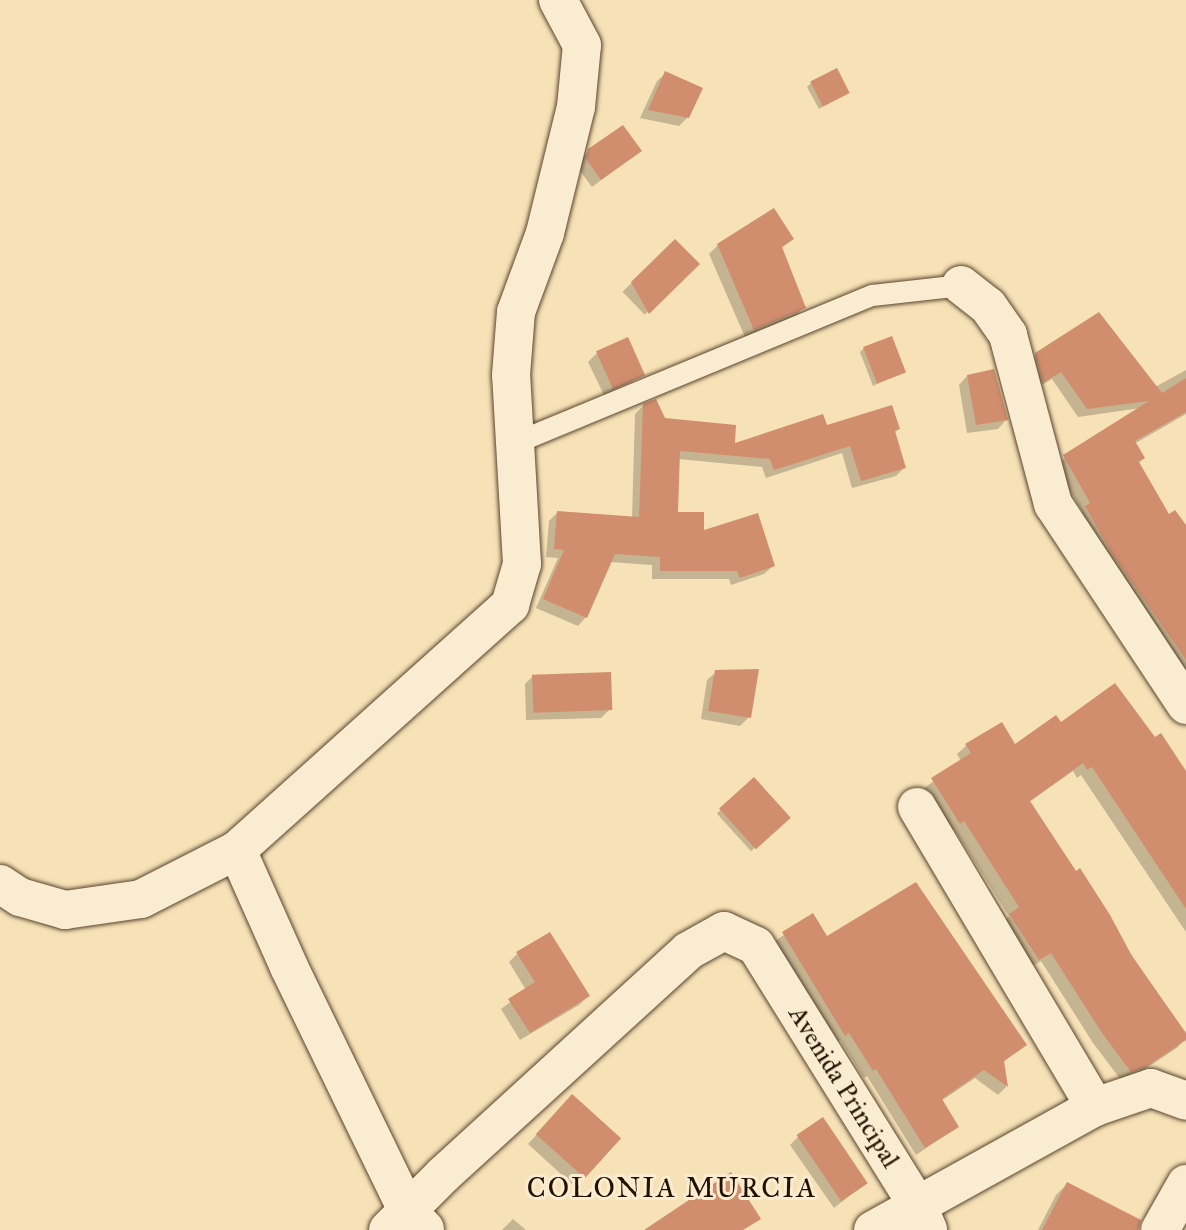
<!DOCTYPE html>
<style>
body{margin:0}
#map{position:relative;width:1186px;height:1230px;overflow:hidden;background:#f7e1b6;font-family:"IM FELL Great Primer",serif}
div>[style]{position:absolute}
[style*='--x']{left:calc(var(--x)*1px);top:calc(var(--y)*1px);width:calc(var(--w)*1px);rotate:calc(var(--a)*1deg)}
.shadow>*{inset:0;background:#0003;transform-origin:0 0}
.building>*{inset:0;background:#d18e6f;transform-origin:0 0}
.roads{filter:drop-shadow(0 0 2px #58452e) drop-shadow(0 0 2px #58452e)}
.lane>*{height:21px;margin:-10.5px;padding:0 10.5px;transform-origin:10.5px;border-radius:10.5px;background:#faecd0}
.street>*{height:38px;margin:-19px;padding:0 19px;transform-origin:19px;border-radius:19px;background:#faecd0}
span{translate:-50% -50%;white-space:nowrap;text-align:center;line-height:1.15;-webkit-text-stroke:6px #faecd0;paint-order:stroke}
.street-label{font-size:26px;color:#231101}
.neighbourhood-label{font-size:28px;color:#231101;letter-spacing:2px}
</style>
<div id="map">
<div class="shadow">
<div style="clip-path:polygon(666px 73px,688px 117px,679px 126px,640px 118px,657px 81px)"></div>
<div style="clip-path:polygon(811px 83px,848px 92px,819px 109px,807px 87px)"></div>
<div style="clip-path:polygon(589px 150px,640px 151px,592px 187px,578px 168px,580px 160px)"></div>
<div style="clip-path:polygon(791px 239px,781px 249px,804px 307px,796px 316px,745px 337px,709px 254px,718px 245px)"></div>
<div style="left:675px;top:241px;width:32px;height:73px;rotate:46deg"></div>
<div style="clip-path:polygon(864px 348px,904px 372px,873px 386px,860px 352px)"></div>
<div style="clip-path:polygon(597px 353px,642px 372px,633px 381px,604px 395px,588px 362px)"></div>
<div style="clip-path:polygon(1037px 354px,1155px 387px,1186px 370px,1186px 414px,1134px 444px,1138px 463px,1169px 517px,1186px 530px,1186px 683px,1078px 515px,1082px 511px,1055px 465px,1141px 408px,1078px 417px,1052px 379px,1035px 389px,1028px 363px)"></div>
<div style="clip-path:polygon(967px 376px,1006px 420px,998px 429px,967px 433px,959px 385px)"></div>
<div style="clip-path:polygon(644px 405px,664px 420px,733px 445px,826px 427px,898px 429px,894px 433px,904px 468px,896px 476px,852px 488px,842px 453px,766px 478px,762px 467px,678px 459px,676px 514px,703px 532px,773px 566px,764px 574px,731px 585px,729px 579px,652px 579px,652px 565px,610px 562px,586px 617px,578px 626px,536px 608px,558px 558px,546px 557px,549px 521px,557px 513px,632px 518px,635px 414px)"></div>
<div style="clip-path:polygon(716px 672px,749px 717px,740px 726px,701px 719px,707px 680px)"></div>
<div style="clip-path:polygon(533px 676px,610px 709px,601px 718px,526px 720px,525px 684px)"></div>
<div style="clip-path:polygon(1061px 725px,1186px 784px,1186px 932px,1081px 775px,1077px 778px,1073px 771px,1029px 802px,1186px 1036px,1178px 1047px,1135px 1076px,1121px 1080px,1093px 1043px,1041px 961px,1029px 968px,1001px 925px,1009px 916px,954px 829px,950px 832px,923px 789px,961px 761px,957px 754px,967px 745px,1015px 747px)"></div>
<div style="left:754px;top:780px;width:51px;height:50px;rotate:48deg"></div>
<div style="clip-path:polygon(812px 915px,826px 938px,1025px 1045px,1002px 1063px,1006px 1087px,998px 1095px,975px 1078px,941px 1101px,957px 1127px,916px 1155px,867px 1076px,864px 1078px,840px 1040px,835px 1043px,774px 942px)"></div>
<div style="clip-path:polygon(518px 953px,588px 996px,579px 1005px,520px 1040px,501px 1009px,526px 990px,509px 962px)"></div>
<div style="clip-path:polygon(564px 1105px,618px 1138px,574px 1186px,528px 1144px)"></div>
<div style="clip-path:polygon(798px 1137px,866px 1183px,834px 1208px,790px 1145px)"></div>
<div style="clip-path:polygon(1067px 1184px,1139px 1221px,1138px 1230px,1038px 1230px,1056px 1195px)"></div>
<div style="clip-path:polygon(513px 1219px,526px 1230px,502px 1230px)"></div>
</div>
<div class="building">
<div style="left:837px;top:68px;width:28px;height:30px;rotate:63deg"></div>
<div style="clip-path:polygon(665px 71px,703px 88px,689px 118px,648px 110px)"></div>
<div style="clip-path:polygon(623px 125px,642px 151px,601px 180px,586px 159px,588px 149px)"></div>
<div style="clip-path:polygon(774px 208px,794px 239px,782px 247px,806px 308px,754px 330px,717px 244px)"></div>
<div style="clip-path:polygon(675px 239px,700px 264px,649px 314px,631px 282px)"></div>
<div style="clip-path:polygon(1099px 312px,1162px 393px,1186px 378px,1186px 412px,1135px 441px,1145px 458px,1139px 462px,1169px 514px,1175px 510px,1186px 525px,1186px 660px,1113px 555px,1085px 506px,1090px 503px,1063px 455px,1149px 401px,1087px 409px,1061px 372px,1043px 383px,1035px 353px)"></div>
<div style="left:892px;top:336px;width:39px;height:31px;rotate:69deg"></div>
<div style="left:628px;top:337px;width:42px;height:35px;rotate:66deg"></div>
<div style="clip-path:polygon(994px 369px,1008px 420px,976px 425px,967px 375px)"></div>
<div style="clip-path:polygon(656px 399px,665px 418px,736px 425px,735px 443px,823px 414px,827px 425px,892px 405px,900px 429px,895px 431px,906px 468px,861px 481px,850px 446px,774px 470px,770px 459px,680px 451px,678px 512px,704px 512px,704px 530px,758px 513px,775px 566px,740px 578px,737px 571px,660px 571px,660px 557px,615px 554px,587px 618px,543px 599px,564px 550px,554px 549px,557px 511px,639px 517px,643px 404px)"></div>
<div style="clip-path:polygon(759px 669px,751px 718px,708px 711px,715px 670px)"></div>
<div style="left:611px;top:672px;width:38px;height:79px;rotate:88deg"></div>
<div style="clip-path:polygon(1115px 683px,1155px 737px,1161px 733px,1186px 771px,1186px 909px,1092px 767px,1087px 770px,1083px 763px,1030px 801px,1076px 871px,1080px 868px,1110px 915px,1132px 956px,1186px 1033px,1186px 1040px,1146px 1067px,1131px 1072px,1102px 1033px,1051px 953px,1039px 960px,1009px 914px,1019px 907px,964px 821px,960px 824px,931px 778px,971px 753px,965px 744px,1002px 722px,1015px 744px,1056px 715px,1061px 722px)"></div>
<div style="left:754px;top:777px;width:55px;height:47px;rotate:48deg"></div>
<div style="clip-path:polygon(916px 882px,1027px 1045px,1004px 1061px,1008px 1087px,984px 1070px,942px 1099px,959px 1127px,925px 1148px,876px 1069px,873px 1071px,849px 1033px,845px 1036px,782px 932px,813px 913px,827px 936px)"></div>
<div style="clip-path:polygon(550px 932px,590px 996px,530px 1033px,508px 999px,535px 982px,516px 952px)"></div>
<div style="left:572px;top:1094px;width:66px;height:54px;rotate:42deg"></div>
<div style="left:823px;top:1117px;width:80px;height:32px;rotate:56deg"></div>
<div style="clip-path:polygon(731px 1172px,761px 1219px,743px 1230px,644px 1230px)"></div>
<div style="clip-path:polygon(1067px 1182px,1141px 1220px,1138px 1230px,1042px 1230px)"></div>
</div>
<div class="roads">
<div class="lane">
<div style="--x:514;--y:443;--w:387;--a:-22.5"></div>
<div style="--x:872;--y:295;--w:90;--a:-6.4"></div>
</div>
<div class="street">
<div style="--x:961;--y:285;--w:34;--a:38"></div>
<div style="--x:988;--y:306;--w:35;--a:55"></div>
<div style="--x:1008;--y:335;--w:175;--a:75.1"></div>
<div style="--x:1053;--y:504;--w:241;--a:56.5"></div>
<div style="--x:917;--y:807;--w:349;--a:59.3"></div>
<div style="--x:237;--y:850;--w:128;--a:66"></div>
<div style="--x:289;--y:967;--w:272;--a:64.1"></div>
<div style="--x:408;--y:1212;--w:24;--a:45"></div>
<div style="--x:0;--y:884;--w:24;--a:33"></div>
<div style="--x:20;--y:897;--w:47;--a:16.1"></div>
<div style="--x:65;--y:910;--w:77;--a:-8.2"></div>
<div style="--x:141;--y:899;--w:108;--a:-27"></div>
<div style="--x:237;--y:850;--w:367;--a:-41.9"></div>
<div style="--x:510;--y:605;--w:43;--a:-73.7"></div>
<div style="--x:522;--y:564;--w:189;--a:-93.3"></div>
<div style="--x:511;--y:375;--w:63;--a:-85.5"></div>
<div style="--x:516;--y:312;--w:84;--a:-69.8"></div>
<div style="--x:545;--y:233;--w:130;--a:-76.2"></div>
<div style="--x:576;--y:107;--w:62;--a:-84.5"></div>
<div style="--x:582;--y:45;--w:51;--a:-118.1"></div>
<div style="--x:388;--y:1230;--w:78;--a:-45"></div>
<div style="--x:443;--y:1175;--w:332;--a:-42.4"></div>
<div style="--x:688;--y:951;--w:41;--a:-29.1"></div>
<div style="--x:724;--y:931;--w:35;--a:25"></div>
<div style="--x:756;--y:946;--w:306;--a:58.1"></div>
<div style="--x:918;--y:1206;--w:26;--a:67"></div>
<div style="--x:873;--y:1230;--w:254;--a:-29"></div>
<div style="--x:1095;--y:1107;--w:59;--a:-18.7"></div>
<div style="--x:1151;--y:1088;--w:37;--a:20"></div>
<div style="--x:1160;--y:1230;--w:53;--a:-60.5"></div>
</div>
</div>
<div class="street-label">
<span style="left:844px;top:1087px;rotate:58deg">Avenida Principal</span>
</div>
<div class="neighbourhood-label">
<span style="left:672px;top:1188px">COLONIA MURCIA</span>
</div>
</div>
